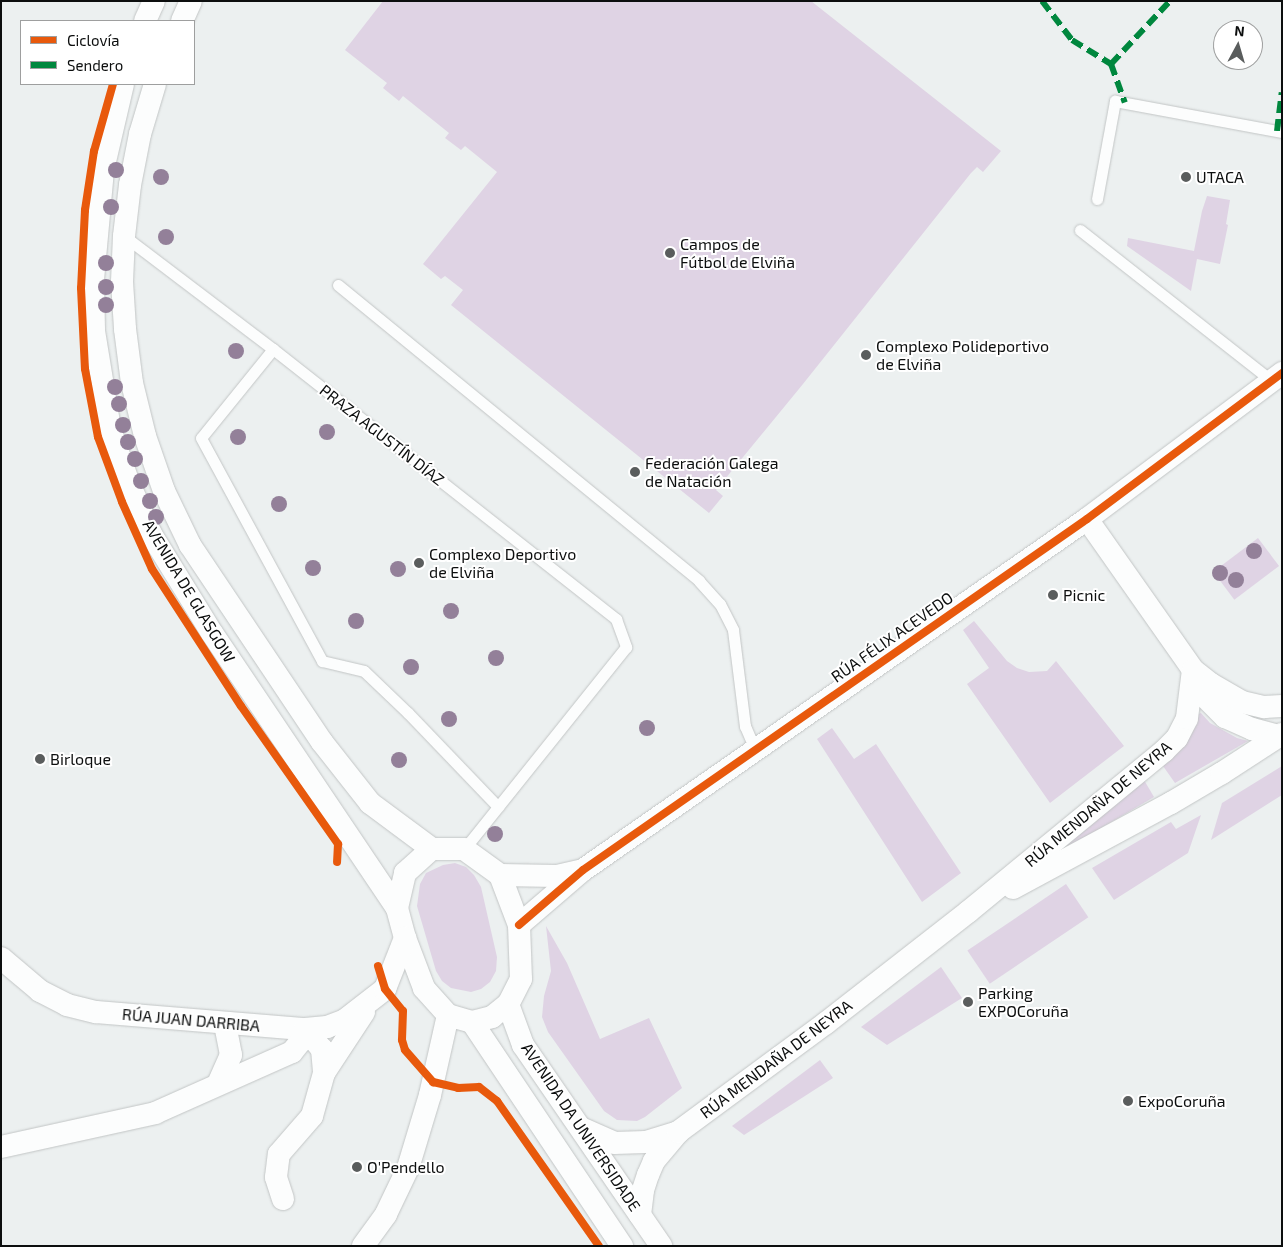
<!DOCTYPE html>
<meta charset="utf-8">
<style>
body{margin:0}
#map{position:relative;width:1283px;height:1247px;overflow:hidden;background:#ecf0f0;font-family:"Exo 2",sans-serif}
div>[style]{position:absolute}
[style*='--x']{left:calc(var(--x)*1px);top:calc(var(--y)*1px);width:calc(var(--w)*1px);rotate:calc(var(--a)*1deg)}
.green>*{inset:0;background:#dfd3e4;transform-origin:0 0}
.roads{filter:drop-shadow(0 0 1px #c2c5c5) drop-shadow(0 0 1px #c2c5c5)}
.lane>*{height:11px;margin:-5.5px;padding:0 5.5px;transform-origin:5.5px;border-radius:5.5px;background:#fcfdfd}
.street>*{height:22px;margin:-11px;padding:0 11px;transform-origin:11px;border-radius:11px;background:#fcfdfd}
.quiet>*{height:6px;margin-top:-3px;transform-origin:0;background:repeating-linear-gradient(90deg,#00873e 0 12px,transparent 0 18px)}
.cycleway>*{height:8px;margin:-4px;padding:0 4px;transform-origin:4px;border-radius:4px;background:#e8590c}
.trees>*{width:16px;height:16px;margin:-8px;border-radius:50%;background:#938099}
.dots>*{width:14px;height:14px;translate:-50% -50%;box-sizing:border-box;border:2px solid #fff;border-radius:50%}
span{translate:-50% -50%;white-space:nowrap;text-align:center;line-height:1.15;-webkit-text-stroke:4px #fff;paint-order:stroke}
.poi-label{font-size:16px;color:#0c0e0e}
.left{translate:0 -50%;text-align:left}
.street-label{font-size:16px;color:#0c0e0e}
.frame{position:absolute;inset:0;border:2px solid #0c0e0e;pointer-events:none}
.legend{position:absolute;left:20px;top:20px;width:175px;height:65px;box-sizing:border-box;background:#fff;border:1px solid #9e9f9f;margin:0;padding:6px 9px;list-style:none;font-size:15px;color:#0c0e0e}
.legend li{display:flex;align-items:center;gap:10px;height:25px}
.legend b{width:25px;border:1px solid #9e9f9f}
.north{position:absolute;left:1213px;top:20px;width:50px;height:50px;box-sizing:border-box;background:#fff;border:1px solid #9e9f9f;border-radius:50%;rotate:6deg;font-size:14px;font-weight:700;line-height:20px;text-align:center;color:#0c0e0e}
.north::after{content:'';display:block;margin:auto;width:18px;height:22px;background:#5a5d5d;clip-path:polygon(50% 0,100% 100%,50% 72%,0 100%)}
</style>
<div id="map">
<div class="green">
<div style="clip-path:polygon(383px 1px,811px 1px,1001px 151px,983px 172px,977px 167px,971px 173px,803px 384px,716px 490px,723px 496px,709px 513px,451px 305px,463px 290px,445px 276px,441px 279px,423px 264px,497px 172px,465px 146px,461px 150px,445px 138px,449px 133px,403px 96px,399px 101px,383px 88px,387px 83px,345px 50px)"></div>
<div style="clip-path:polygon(1207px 196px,1230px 200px,1226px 224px,1228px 225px,1220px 264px,1197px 259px,1191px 291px,1127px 246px,1128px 238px,1194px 251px,1202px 211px)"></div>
<div style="left:1258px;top:538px;width:35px;height:56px;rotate:53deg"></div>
<div style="clip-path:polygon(974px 621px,1007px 661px,1017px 668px,1029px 672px,1047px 671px,1056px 661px,1124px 746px,1050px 803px,967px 684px,989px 668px,963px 630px)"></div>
<div style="clip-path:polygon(1201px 713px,1210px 723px,1237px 738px,1248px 741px,1175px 783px,1163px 766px,1195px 715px)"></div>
<div style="clip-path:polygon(832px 728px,854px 759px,876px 744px,961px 873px,922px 902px,817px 739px)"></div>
<div style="clip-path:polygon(1282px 766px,1282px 795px,1211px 840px,1222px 803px)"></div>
<div style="clip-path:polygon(1144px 780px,1154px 797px,1035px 867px)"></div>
<div style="clip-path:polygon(1201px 815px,1188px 853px,1114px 900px,1092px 868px,1171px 822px,1176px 829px)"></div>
<div style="clip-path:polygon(455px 863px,466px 867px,474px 875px,481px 887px,497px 957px,496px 971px,490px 982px,481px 989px,471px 992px,451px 988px,442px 981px,436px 971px,417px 906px,420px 884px,426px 873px,443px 865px)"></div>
<div style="left:1066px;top:884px;width:40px;height:119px;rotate:56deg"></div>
<div style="clip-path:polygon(546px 926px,567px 963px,600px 1039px,649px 1018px,682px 1088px,645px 1117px,637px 1121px,617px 1120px,604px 1111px,548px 1032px,542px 1017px,544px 996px,551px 971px)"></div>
<div style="clip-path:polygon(941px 967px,962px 998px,887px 1045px,861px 1027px)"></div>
<div style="clip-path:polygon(820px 1060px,833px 1078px,744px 1135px,732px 1126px)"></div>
</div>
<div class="roads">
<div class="lane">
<div style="--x:1097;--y:199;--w:100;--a:-79.6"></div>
<div style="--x:1115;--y:101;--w:170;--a:10.5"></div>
<div style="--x:1080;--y:230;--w:244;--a:38.2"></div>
<div style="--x:124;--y:236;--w:187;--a:37.2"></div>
<div style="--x:273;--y:349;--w:437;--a:38.2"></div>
<div style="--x:616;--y:619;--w:30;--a:70"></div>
<div style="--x:626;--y:647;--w:259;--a:128.7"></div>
<div style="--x:338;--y:285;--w:467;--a:39.3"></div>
<div style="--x:699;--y:581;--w:31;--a:48"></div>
<div style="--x:720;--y:604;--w:29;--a:63"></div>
<div style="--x:733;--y:630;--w:97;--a:82.9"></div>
<div style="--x:745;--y:726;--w:26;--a:67"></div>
<div style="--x:273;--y:349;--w:114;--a:129"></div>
<div style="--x:201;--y:438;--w:254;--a:61.5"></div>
<div style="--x:322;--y:661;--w:43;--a:13.4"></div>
<div style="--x:364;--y:671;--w:61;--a:43.7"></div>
<div style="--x:408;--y:713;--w:130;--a:46.2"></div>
</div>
<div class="street">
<div style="--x:145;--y:21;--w:22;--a:-66"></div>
<div style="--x:182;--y:21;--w:22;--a:-66"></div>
<div style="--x:123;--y:84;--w:88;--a:103.1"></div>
<div style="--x:103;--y:170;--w:109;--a:95.2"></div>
<div style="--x:93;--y:279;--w:52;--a:88.9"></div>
<div style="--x:94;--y:331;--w:99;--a:80.7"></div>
<div style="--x:110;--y:429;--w:55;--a:70.9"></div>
<div style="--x:128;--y:481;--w:58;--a:66.5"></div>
<div style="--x:151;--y:534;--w:116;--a:58.4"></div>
<div style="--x:212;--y:633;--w:331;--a:56.1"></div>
<div style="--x:155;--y:84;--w:52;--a:106.7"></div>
<div style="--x:140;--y:134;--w:52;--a:101.1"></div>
<div style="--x:130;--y:185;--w:51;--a:96.7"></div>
<div style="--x:124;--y:236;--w:46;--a:92.5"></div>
<div style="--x:122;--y:282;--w:47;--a:86.3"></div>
<div style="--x:125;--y:329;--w:54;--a:82.6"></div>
<div style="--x:132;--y:383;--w:55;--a:76.2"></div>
<div style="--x:145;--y:436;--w:58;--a:70.9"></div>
<div style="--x:164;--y:491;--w:60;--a:64.3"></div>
<div style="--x:190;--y:545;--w:237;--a:56.2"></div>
<div style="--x:322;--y:742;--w:78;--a:51.8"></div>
<div style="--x:370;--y:803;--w:77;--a:36.6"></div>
<div style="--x:1087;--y:519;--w:184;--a:54.9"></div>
<div style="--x:1193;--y:670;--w:23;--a:38"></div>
<div style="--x:1211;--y:684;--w:36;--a:30"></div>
<div style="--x:1242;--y:702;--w:23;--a:13"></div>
<div style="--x:1264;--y:707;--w:18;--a:-3"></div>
<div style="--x:1194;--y:673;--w:25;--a:67"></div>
<div style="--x:1204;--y:696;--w:30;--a:45"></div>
<div style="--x:1225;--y:717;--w:30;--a:24"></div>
<div style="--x:1252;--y:729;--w:28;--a:15"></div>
<div style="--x:432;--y:849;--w:32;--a:0"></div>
<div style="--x:464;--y:849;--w:44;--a:35.8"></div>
<div style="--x:500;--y:875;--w:53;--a:69.2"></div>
<div style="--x:519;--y:925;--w:54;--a:87.9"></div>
<div style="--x:521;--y:979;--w:28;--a:117"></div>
<div style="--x:508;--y:1004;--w:21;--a:141"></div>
<div style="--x:492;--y:1017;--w:21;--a:166"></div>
<div style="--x:472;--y:1022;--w:25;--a:-164"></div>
<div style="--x:448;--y:1015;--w:36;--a:-132"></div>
<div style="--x:424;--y:988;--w:53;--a:-110.8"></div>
<div style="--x:405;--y:938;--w:31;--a:-105"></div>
<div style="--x:397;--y:908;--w:36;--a:-77"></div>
<div style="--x:405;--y:873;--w:36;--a:-42"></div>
<div style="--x:500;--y:875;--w:57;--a:1"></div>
<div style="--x:557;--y:876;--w:26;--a:-13"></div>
<div style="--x:1013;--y:888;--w:179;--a:-28.3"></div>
<div style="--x:1171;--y:803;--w:59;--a:-30.5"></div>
<div style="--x:1222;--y:773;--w:72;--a:-33"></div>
<div style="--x:519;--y:925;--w:84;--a:-40.7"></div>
<div style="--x:583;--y:870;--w:614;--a:-34.85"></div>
<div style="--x:1087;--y:519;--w:244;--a:-36.8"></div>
<div style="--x:1;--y:958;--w:51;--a:40.2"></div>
<div style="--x:40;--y:991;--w:30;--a:27"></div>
<div style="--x:67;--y:1005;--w:30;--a:14"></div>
<div style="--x:96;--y:1012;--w:210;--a:4.7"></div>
<div style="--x:305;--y:1029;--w:22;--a:-5"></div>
<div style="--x:327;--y:1027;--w:19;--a:-21"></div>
<div style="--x:345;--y:1020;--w:51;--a:-37.8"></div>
<div style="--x:385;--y:989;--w:55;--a:-68.6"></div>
<div style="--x:508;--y:1004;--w:44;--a:69.9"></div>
<div style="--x:523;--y:1045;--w:244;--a:55.5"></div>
<div style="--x:472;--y:1022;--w:270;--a:56.2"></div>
<div style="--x:218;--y:1084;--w:32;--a:-66"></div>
<div style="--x:231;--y:1055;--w:32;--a:-101"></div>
<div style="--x:581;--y:1128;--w:36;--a:24"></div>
<div style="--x:614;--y:1143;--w:32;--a:-2"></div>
<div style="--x:646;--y:1142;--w:34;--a:-17"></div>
<div style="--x:1;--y:1147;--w:158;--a:-12.4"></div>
<div style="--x:155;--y:1113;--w:150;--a:-24"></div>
<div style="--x:292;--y:1052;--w:13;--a:-51"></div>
<div style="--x:300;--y:1042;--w:14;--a:-69"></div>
<div style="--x:305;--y:1029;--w:26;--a:50"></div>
<div style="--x:322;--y:1049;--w:24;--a:85"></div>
<div style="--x:283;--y:1199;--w:23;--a:-108"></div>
<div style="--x:276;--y:1177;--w:23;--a:-83"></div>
<div style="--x:279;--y:1154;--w:50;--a:-49"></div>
<div style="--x:312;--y:1116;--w:45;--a:-74.4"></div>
<div style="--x:324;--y:1073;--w:73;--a:-56.7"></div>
<div style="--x:640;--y:1215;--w:25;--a:-83"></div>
<div style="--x:643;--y:1190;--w:16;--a:-72"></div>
<div style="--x:648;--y:1175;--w:15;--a:-67"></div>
<div style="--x:654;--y:1161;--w:38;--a:-50"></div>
<div style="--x:678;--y:1132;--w:184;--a:-36.4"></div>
<div style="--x:826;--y:1023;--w:180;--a:-38"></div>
<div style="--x:968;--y:912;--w:254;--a:-39.4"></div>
<div style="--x:1164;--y:751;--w:18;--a:-45"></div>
<div style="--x:1177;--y:738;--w:22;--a:-63"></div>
<div style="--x:1187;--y:718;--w:48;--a:-82.9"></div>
<div style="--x:363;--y:1246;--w:39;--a:-54"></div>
<div style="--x:386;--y:1214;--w:51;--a:-64.4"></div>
<div style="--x:408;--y:1168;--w:76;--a:-73.2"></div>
<div style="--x:430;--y:1095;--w:82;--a:-77.3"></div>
</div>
</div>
<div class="quiet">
<div style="--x:1042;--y:1;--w:49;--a:52.4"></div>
<div style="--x:1072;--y:40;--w:46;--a:31.6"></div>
<div style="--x:1111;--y:64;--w:41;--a:70.3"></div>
<div style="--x:1111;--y:64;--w:86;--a:-46.9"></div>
<div style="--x:1277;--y:131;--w:39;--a:-83"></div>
</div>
<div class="cycleway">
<div style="--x:113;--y:84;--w:70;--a:105.8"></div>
<div style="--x:94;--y:151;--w:60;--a:98.7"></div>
<div style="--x:85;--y:210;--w:78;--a:92.9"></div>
<div style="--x:81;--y:288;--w:81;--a:87.2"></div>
<div style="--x:85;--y:369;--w:69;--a:79.2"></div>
<div style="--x:98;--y:437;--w:69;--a:69.7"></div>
<div style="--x:122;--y:502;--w:73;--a:65.9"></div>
<div style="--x:152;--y:569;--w:163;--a:57"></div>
<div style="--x:241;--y:706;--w:169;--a:54.9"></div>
<div style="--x:338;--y:844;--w:18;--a:93"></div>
<div style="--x:519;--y:925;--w:84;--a:-40.7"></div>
<div style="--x:583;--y:870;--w:614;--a:-34.85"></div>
<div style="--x:1087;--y:519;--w:244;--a:-36.8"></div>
<div style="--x:378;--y:966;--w:24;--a:73"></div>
<div style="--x:385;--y:989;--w:28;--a:51"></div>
<div style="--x:403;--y:1011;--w:29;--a:92"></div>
<div style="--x:402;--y:1040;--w:10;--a:73"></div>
<div style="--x:405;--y:1050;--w:43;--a:48.8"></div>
<div style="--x:433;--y:1082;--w:26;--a:13"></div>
<div style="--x:458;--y:1088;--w:21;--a:-3"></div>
<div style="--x:479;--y:1087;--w:23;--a:38"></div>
<div style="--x:497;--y:1101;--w:177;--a:54.9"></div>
</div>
<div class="trees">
<div style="left:116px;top:170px"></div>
<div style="left:161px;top:177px"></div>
<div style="left:111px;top:207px"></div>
<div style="left:166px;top:237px"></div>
<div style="left:106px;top:263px"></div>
<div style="left:106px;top:287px"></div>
<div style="left:106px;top:305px"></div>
<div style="left:236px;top:351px"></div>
<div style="left:115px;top:387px"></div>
<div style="left:119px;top:404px"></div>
<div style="left:123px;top:425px"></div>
<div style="left:327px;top:432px"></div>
<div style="left:238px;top:437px"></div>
<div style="left:128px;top:442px"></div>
<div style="left:135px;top:459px"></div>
<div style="left:141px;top:481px"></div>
<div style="left:150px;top:501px"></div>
<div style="left:279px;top:504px"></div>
<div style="left:156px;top:517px"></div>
<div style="left:1254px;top:551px"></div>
<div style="left:313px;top:568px"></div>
<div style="left:398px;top:569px"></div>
<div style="left:1220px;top:573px"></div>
<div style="left:1236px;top:580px"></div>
<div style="left:451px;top:611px"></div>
<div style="left:356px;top:621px"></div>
<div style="left:496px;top:658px"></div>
<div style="left:411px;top:667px"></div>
<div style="left:449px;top:719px"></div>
<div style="left:647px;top:728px"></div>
<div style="left:399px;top:760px"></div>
<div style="left:495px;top:834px"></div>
</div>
<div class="dots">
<div style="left:1186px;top:177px;background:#5a5d5d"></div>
<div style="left:670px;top:253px;background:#5a5d5d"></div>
<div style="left:866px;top:355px;background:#5a5d5d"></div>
<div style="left:635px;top:472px;background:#5a5d5d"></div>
<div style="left:419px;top:563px;background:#5a5d5d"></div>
<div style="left:1053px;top:595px;background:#5a5d5d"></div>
<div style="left:40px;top:759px;background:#5a5d5d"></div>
<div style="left:968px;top:1002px;background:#5a5d5d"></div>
<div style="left:1128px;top:1101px;background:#5a5d5d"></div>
<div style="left:357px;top:1167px;background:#5a5d5d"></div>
</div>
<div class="poi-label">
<span class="left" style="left:1196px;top:177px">UTACA</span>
<span class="left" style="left:680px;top:253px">Campos de<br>Fútbol de Elviña</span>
<span class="left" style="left:876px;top:355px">Complexo Polideportivo<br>de Elviña</span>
<span class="left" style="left:645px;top:472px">Federación Galega<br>de Natación</span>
<span class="left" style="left:429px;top:563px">Complexo Deportivo<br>de Elviña</span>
<span class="left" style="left:1063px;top:595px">Picnic</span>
<span class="left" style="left:50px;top:759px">Birloque</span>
<span class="left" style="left:978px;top:1002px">Parking<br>EXPOCoruña</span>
<span class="left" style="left:1138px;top:1101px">ExpoCoruña</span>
<span class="left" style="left:367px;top:1167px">O'Pendello</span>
</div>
<div class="street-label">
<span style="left:382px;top:435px;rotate:38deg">PRAZA AGUSTÍN DÍAZ</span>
<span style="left:189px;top:591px;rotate:59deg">AVENIDA DE GLASGOW</span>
<span style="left:892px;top:637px;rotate:-35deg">RÚA FÉLIX ACEVEDO</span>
<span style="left:1098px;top:804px;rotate:-40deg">RÚA MENDAÑA DE NEYRA</span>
<span style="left:191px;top:1020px;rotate:5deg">RÚA JUAN DARRIBA</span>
<span style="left:776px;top:1059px;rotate:-37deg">RÚA MENDAÑA DE NEYRA</span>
<span style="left:581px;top:1127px;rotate:56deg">AVENIDA DA UNIVERSIDADE</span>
</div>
<div class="frame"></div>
<ul class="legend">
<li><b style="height:6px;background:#e8590c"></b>Ciclovía</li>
<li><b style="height:6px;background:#00873e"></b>Sendero</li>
</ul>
<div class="north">N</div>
</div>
